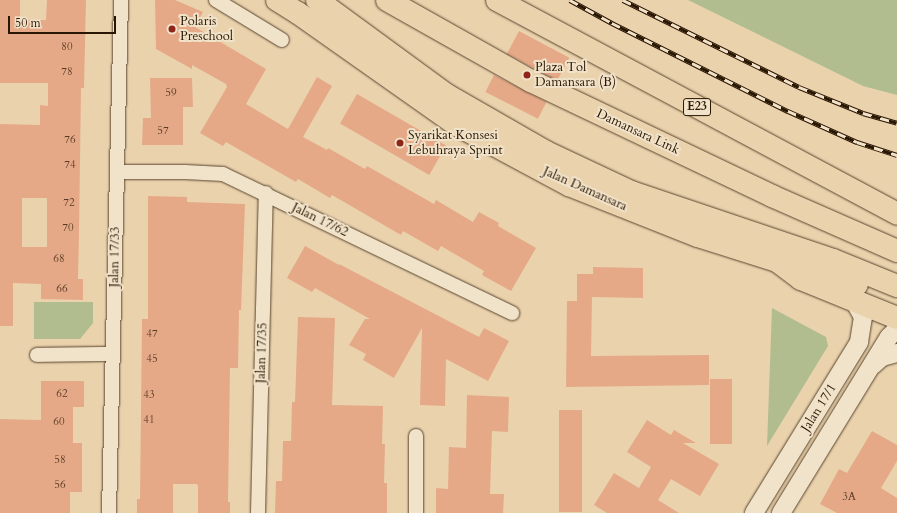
<!DOCTYPE html>
<style>
body{margin:0}
#map{position:relative;width:897px;height:513px;overflow:hidden;background:#ead2ad;font-family:Cardo,serif}
div>[style]{position:absolute}
[style*='--x']{left:calc(var(--x)*1px);top:calc(var(--y)*1px);width:calc(var(--w)*1px);rotate:calc(var(--a)*1deg)}
.green>*{inset:0;background:#b1bd8e}
.building>*{inset:0;background:#e6a988;transform-origin:0 0}
.roads{filter:drop-shadow(0 0 1px #59452d) drop-shadow(0 0 1px #59452d)}
.minor>*{height:14px;margin:-7px;padding:0 7px;transform-origin:7px;border-radius:7px;background:#f1e2ca}
.tertiary>*{height:18px;margin:-9px;padding:0 9px;transform-origin:9px;border-radius:9px;background:#f1e2ca}
.primary>*{height:22px;margin:-11px;padding:0 11px;transform-origin:11px;border-radius:11px;background:#ead2ad}
.motorway>*{height:22px;margin:-11px;padding:0 11px;transform-origin:11px;border-radius:11px;background:#ead2ad}
.rail>*{height:4.5px;margin-top:-2.25px;transform-origin:0;background:repeating-linear-gradient(90deg,#f1e2ca 0 9px,#291602 0 18px);box-sizing:border-box;border-block:1px solid #291602}
.dots>*{width:11px;height:11px;translate:-50% -50%;box-sizing:border-box;border:2px solid #f1e2ca;border-radius:50%}
span{translate:-50% -50%;white-space:nowrap;text-align:center;line-height:1.15;-webkit-text-stroke:4px #f1e2ca;paint-order:stroke}
.number-label{font-size:11px;color:#583b24}
.number-label span{-webkit-text-stroke-width:0}
.shield-label span{padding:1px 3px;background:#f1e2ca;border:1px solid;border-radius:3px;-webkit-text-stroke-width:0}
.shield-label{font-size:12px;color:#291602;font-weight:700}
.poi-label{font-size:13px;color:#291602}
.left{translate:0 -50%;text-align:left}
.street-label{font-size:13px;color:#291602}
.scale{position:absolute;left:8px;top:16px;width:108px;height:18px;box-sizing:border-box;border:2px solid #291602;border-top:0;padding-left:5px;font-size:12px;line-height:14px;white-space:nowrap;color:#291602;-webkit-text-stroke:3px #f1e2ca;paint-order:stroke}
</style>
<div id="map">
<div class="green">
<div style="clip-path:polygon(688px 0,897px 0,897px 95px,863px 86px)"></div>
<div style="clip-path:polygon(34px 302px,93px 302px,93px 323px,80px 339px,34px 339px)"></div>
<div style="clip-path:polygon(772px 308px,826px 337px,828px 346px,767px 446px)"></div>
</div>
<div class="building">
<div style="clip-path:polygon(evenodd,0 0,20px 0,20px 20px,46px 20px,47px 0,86px 0,84px 88px,81px 88px,79px 234px,78px 279px,83px 279px,83px 300px,41px 299px,41px 284px,13px 283px,13px 326px,0 326px,0 124px,40px 125px,40px 105px,48px 106px,48px 83px,0 83px,0 0,22px 198px,47px 198px,47px 247px,22px 247px,22px 198px)"></div>
<div style="clip-path:polygon(155px 0,175px 0,203px 12px,195px 27px,266px 69px,246px 104px,288px 129px,317px 77px,332px 86px,303px 137px,327px 150px,328px 148px,365px 169px,367px 166px,434px 204px,436px 200px,473px 222px,479px 212px,499px 223px,498px 226px,536px 248px,511px 291px,482px 275px,484px 271px,441px 246px,438px 251px,403px 231px,401px 235px,332px 195px,330px 198px,298px 179px,296px 182px,226px 142px,223px 146px,200px 133px,227px 87px,226px 84px,192px 65px,192px 69px,156px 49px)"></div>
<div style="left:519px;top:31px;width:57px;height:26px;rotate:28deg"></div>
<div style="left:494px;top:75px;width:59px;height:19px;rotate:27deg"></div>
<div style="clip-path:polygon(150px 78px,192px 78px,193px 107px,183px 107px,183px 145px,142px 145px,143px 118px,151px 118px)"></div>
<div style="left:357px;top:94px;width:103px;height:34px;rotate:30deg"></div>
<div style="clip-path:polygon(148px 196px,187px 197px,187px 202px,245px 204px,241px 310px,239px 310px,238px 368px,230px 368px,228px 502px,230px 502px,230px 513px,198px 513px,198px 486px,197px 484px,173px 484px,173px 513px,137px 513px,137px 499px,140px 499px,142px 319px,148px 319px)"></div>
<div style="clip-path:polygon(305px 246px,339px 265px,339px 264px,479px 337px,484px 328px,509px 341px,488px 381px,446px 359px,445px 406px,420px 405px,422px 328px,394px 378px,363px 360px,366px 354px,349px 345px,365px 319px,370px 319px,315px 288px,312px 292px,287px 278px)"></div>
<div style="clip-path:polygon(593px 267px,643px 268px,643px 298px,592px 297px,591px 356px,709px 355px,709px 385px,566px 387px,567px 301px,577px 301px,577px 274px,593px 274px)"></div>
<div style="clip-path:polygon(298px 317px,335px 318px,332px 405px,383px 406px,382px 444px,385px 444px,384px 483px,387px 483px,387px 513px,275px 513px,276px 481px,282px 481px,283px 441px,291px 441px,292px 402px,295px 402px)"></div>
<div style="left:710px;top:379px;width:22px;height:65px"></div>
<div style="clip-path:polygon(41px 381px,84px 381px,84px 407px,73px 407px,73px 443px,82px 443px,82px 492px,70px 492px,70px 513px,0 513px,0 419px,41px 420px)"></div>
<div style="clip-path:polygon(467px 395px,509px 397px,508px 432px,492px 431px,490px 494px,504px 494px,503px 513px,436px 513px,436px 488px,448px 489px,449px 447px,466px 448px)"></div>
<div style="left:559px;top:410px;width:23px;height:102px"></div>
<div style="clip-path:polygon(647px 420px,671px 435px,674px 430px,696px 443px,683px 443px,719px 464px,700px 496px,671px 479px,658px 500px,679px 513px,607px 513px,594px 505px,614px 473px,639px 488px,651px 467px,627px 452px)"></div>
<div style="clip-path:polygon(872px 431px,897px 445px,897px 461px,881px 488px,897px 498px,897px 513px,837px 513px,820px 504px,839px 469px,847px 473px)"></div>
</div>
<div class="roads">
<div class="minor">
<div style="--x:216;--y:0;--w:77;--a:31.2"></div>
<div style="--x:117;--y:172;--w:68;--a:0"></div>
<div style="--x:185;--y:172;--w:38;--a:3"></div>
<div style="--x:223;--y:174;--w:321;--a:25.7"></div>
<div style="--x:37;--y:355;--w:76;--a:-0.8"></div>
<div style="--x:109;--y:513;--w:513;--a:-88.66"></div>
<div style="--x:258;--y:513;--w:320;--a:-88.6"></div>
<div style="--x:416;--y:513;--w:77;--a:-90"></div>
</div>
<div class="tertiary">
<div style="--x:873;--y:365;--w:12;--a:-42"></div>
<div style="--x:882;--y:357;--w:16;--a:-15"></div>
<div style="--x:754;--y:513;--w:201;--a:-58.4"></div>
<div style="--x:859;--y:342;--w:25;--a:-81"></div>
<div style="--x:863;--y:317;--w:21;--a:-119"></div>
<div style="--x:781;--y:513;--w:206;--a:-58.5"></div>
<div style="--x:889;--y:337;--w:11;--a:-45"></div>
</div>
<div class="primary">
<div style="--x:277;--y:0;--w:25;--a:32"></div>
<div style="--x:298;--y:13;--w:194;--a:35.2"></div>
<div style="--x:457;--y:125;--w:127;--a:28.2"></div>
<div style="--x:569;--y:185;--w:139;--a:21.6"></div>
<div style="--x:698;--y:236;--w:83;--a:17.6"></div>
<div style="--x:777;--y:261;--w:30;--a:37"></div>
<div style="--x:801;--y:279;--w:104;--a:22.1"></div>
</div>
<div class="motorway">
<div style="--x:317;--y:0;--w:161;--a:36.2"></div>
<div style="--x:447;--y:95;--w:114;--a:29.9"></div>
<div style="--x:546;--y:152;--w:94;--a:25.2"></div>
<div style="--x:631;--y:192;--w:213;--a:18.6"></div>
<div style="--x:833;--y:260;--w:69;--a:22.1"></div>
<div style="--x:387;--y:0;--w:165;--a:29.4"></div>
<div style="--x:531;--y:81;--w:267;--a:25.5"></div>
<div style="--x:772;--y:196;--w:137;--a:23.7"></div>
<div style="--x:497;--y:0;--w:454;--a:28.1"></div>
<div style="--x:777;--y:261;--w:33;--a:11"></div>
<div style="--x:809;--y:267;--w:51;--a:20.6"></div>
</div>
</div>
<div class="rail">
<div style="--x:570;--y:0;--w:48;--a:28.7"></div>
<div style="--x:612;--y:23;--w:197;--a:26.6"></div>
<div style="--x:788;--y:111;--w:76;--a:24.2"></div>
<div style="--x:857;--y:142;--w:42;--a:18"></div>
<div style="--x:623;--y:0;--w:196;--a:26.3"></div>
<div style="--x:799;--y:87;--w:69;--a:22.1"></div>
<div style="--x:863;--y:113;--w:35;--a:16"></div>
</div>
<div class="dots">
<div style="left:172px;top:29px;background:#8f2418"></div>
<div style="left:527px;top:75px;background:#8f2418"></div>
<div style="left:400px;top:143px;background:#8f2418"></div>
</div>
<div class="number-label">
<span style="left:67px;top:47px">80</span>
<span style="left:67px;top:72px">78</span>
<span style="left:171px;top:93px">59</span>
<span style="left:163px;top:131px">57</span>
<span style="left:70px;top:140px">76</span>
<span style="left:70px;top:165px">74</span>
<span style="left:69px;top:203px">72</span>
<span style="left:68px;top:228px">70</span>
<span style="left:59px;top:259px">68</span>
<span style="left:62px;top:289px">66</span>
<span style="left:152px;top:334px">47</span>
<span style="left:152px;top:359px">45</span>
<span style="left:62px;top:394px">62</span>
<span style="left:149px;top:395px">43</span>
<span style="left:149px;top:420px">41</span>
<span style="left:59px;top:422px">60</span>
<span style="left:60px;top:460px">58</span>
<span style="left:60px;top:485px">56</span>
<span style="left:849px;top:497px">3A</span>
</div>
<div class="shield-label">
<span style="left:697px;top:107px">E23</span>
</div>
<div class="poi-label">
<span class="left" style="left:180px;top:29px">Polaris<br>Preschool</span>
<span class="left" style="left:535px;top:75px">Plaza Tol<br>Damansara (B)</span>
<span class="left" style="left:408px;top:143px">Syarikat Konsesi<br>Lebuhraya Sprint</span>
</div>
<div class="street-label">
<span style="left:638px;top:132px;rotate:25deg">Damansara Link</span>
<span style="left:585px;top:189px;rotate:24deg">Jalan Damansara</span>
<span style="left:320px;top:220px;rotate:26deg">Jalan 17/62</span>
<span style="left:115px;top:257px;rotate:-89deg">Jalan 17/33</span>
<span style="left:262px;top:353px;rotate:-88deg">Jalan 17/35</span>
<span style="left:819px;top:408px;rotate:-58deg">Jalan 17/1</span>
</div>
<div class="scale">50 m</div>
</div>
